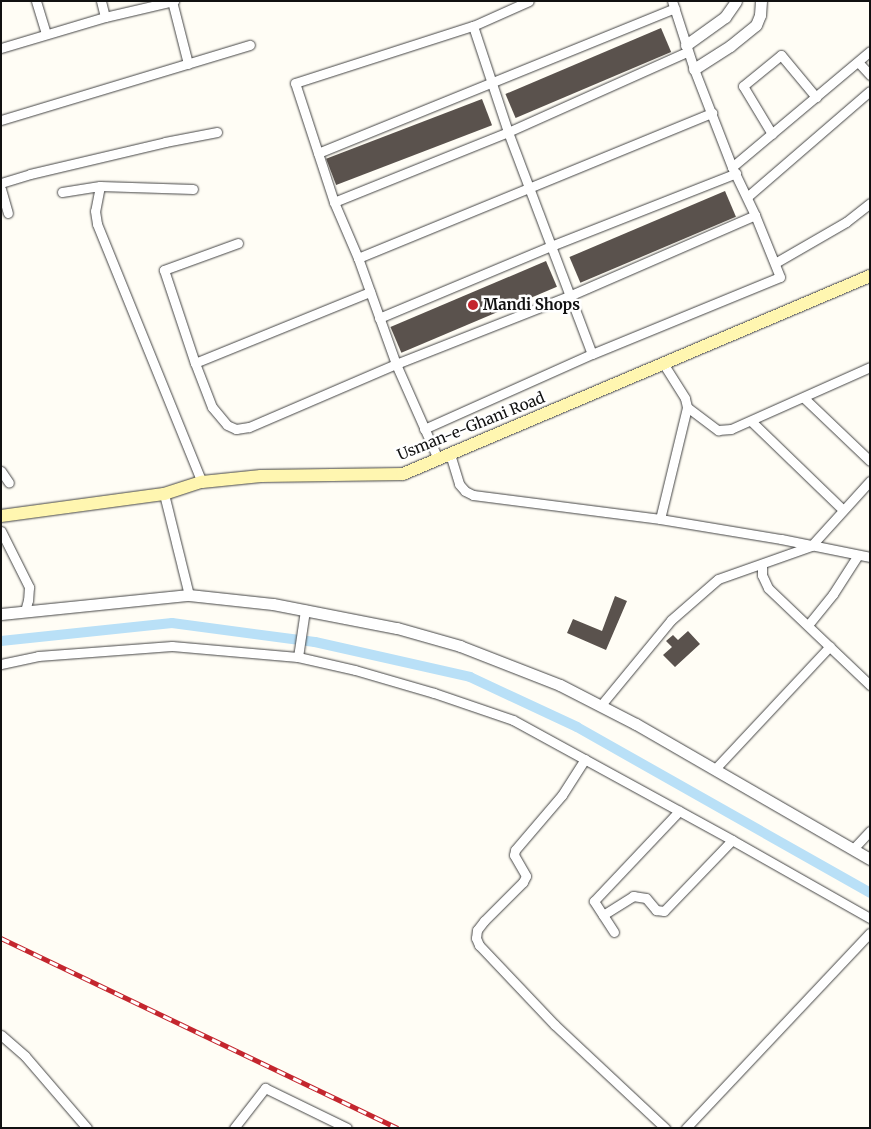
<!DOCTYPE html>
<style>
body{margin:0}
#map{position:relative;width:871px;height:1129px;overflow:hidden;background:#fffdf5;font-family:Merriweather,serif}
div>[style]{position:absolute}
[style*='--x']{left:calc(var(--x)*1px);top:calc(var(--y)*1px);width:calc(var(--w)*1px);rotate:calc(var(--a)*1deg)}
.canal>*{height:10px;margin:-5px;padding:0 5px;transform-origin:5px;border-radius:5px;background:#b9e0f7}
.building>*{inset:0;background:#5a524d;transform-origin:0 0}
.roads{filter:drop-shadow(0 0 1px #444) drop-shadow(0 0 1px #444)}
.minor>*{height:9px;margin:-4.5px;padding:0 4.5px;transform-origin:4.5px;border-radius:4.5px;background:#fff}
.tertiary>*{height:11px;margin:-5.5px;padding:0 5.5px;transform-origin:5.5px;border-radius:5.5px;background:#fff}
.secondary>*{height:12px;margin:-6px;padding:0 6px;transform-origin:6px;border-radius:6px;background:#fff6b0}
.rail>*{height:5px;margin-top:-2.5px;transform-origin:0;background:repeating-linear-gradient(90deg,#fff 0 9px,#c4262e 0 18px);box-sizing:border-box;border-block:1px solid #c4262e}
.dots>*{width:14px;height:14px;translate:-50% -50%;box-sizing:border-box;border:2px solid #fff;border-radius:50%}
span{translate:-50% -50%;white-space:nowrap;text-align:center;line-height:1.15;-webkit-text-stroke:5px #fff;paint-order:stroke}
.poi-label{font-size:15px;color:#111;font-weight:700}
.left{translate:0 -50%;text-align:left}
.street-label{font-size:15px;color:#111}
.frame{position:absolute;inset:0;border:2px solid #111;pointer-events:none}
</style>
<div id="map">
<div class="canal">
<div style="--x:1;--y:641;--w:172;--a:-6"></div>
<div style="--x:172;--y:623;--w:144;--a:7.6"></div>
<div style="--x:315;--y:642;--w:159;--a:12.7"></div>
<div style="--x:470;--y:677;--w:118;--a:25"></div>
<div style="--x:577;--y:727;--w:337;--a:29.5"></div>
</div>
<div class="building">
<div style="left:661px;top:28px;width:26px;height:169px;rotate:67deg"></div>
<div style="left:482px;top:99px;width:28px;height:167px;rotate:69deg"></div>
<div style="left:725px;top:191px;width:28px;height:169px;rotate:67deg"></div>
<div style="left:546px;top:261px;width:28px;height:169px;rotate:67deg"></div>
<div style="clip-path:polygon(615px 596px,627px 601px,606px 650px,567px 633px,573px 619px,602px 631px)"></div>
<div style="clip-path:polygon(688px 631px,700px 644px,675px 667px,663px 655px,672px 647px,666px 641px,673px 635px,678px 640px)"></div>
</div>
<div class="roads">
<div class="minor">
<div style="--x:36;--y:1;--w:34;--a:73"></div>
<div style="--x:101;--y:1;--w:16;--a:76"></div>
<div style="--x:172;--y:1;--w:65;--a:75.7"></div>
<div style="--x:473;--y:26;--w:112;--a:71.7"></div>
<div style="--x:508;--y:132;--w:237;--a:69.3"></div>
<div style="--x:1;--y:48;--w:109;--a:-16.6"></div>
<div style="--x:105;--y:17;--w:71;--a:-13.1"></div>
<div style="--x:858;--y:62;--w:18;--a:47"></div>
<div style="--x:1;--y:120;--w:260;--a:-16.8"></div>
<div style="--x:772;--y:134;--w:56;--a:-121.1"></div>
<div style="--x:743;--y:86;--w:49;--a:-39.2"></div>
<div style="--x:781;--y:55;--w:55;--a:50.2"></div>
<div style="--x:318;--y:153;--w:385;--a:-22.1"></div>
<div style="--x:732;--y:167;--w:180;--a:-40"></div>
<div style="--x:1;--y:183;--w:30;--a:-17"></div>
<div style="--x:30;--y:174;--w:139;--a:-13.3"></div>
<div style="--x:165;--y:142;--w:53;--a:-10.9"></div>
<div style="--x:100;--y:186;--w:25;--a:101"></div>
<div style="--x:95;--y:211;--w:13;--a:81"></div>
<div style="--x:97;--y:224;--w:279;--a:67.9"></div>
<div style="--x:1;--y:189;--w:25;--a:74"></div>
<div style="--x:62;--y:192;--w:38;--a:-9"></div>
<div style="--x:100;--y:186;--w:93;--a:1.8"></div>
<div style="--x:747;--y:197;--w:162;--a:-40.8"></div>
<div style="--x:334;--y:202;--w:188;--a:-21.9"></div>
<div style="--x:508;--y:132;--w:196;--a:-24.1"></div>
<div style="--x:238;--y:243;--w:79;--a:160"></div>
<div style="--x:164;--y:270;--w:98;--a:71.6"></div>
<div style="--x:195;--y:363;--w:47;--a:68.9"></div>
<div style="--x:212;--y:407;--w:23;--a:50"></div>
<div style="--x:227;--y:425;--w:10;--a:24"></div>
<div style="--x:236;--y:429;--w:13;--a:-9"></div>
<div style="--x:249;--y:427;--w:160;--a:-23.2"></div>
<div style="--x:396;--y:364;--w:186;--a:-21.5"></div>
<div style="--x:569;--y:296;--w:203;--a:-23.5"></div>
<div style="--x:358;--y:258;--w:383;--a:-22.3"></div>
<div style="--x:775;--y:263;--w:82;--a:-30"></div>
<div style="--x:846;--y:222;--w:31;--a:-38"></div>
<div style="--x:379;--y:318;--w:186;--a:-22.7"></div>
<div style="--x:551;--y:246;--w:199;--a:-21.5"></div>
<div style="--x:195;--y:363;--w:189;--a:-22.1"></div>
<div style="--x:804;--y:398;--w:91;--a:43.7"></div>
<div style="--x:687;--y:407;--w:39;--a:37"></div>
<div style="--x:718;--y:430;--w:13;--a:-4"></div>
<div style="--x:731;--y:429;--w:152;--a:-24"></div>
<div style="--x:751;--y:421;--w:127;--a:44"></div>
<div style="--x:424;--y:429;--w:184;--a:-24.1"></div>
<div style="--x:592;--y:354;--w:203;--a:-22.3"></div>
<div style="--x:780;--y:277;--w:67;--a:-112"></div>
<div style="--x:755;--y:215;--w:53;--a:-115.6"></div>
<div style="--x:732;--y:167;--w:105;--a:-111.2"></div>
<div style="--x:694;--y:69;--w:71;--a:-107.9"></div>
<div style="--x:450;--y:454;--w:31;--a:73"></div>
<div style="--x:459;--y:484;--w:9;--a:49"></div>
<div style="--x:465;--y:491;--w:9;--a:27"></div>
<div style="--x:473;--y:495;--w:189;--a:7.3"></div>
<div style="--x:660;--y:519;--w:123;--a:9.4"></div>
<div style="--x:781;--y:539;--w:91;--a:11.4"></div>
<div style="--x:438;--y:459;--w:104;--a:-113.9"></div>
<div style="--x:396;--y:364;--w:113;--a:-109.7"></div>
<div style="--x:358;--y:258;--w:61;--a:-113.2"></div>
<div style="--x:334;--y:202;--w:125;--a:-108.1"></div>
<div style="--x:295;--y:83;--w:187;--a:-17.8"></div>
<div style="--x:473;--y:26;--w:61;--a:-24.1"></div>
<div style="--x:1;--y:471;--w:14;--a:56"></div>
<div style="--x:164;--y:494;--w:104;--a:76.1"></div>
<div style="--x:660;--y:519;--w:115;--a:-76.4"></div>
<div style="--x:687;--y:407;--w:9;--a:-103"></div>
<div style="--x:685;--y:398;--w:41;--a:-122.2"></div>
<div style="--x:1;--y:531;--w:63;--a:63.4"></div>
<div style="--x:29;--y:587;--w:13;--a:94"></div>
<div style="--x:28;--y:600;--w:11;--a:105"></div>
<div style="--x:762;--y:565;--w:10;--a:90"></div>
<div style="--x:762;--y:575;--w:14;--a:65"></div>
<div style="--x:768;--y:588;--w:141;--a:43.6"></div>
<div style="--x:808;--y:625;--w:40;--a:-51"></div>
<div style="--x:833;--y:594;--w:46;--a:-57.3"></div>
<div style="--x:298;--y:657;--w:48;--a:-81.5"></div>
<div style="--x:1;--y:664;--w:38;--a:-12"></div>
<div style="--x:38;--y:656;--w:134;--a:-4.3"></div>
<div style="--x:172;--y:646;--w:126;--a:5"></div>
<div style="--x:298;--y:657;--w:58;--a:12.8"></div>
<div style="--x:355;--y:670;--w:82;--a:16.2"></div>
<div style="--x:434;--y:693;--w:83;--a:18.9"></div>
<div style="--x:513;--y:720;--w:250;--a:28.7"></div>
<div style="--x:732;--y:840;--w:159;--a:29.5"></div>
<div style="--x:601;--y:705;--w:110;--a:-50.5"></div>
<div style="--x:671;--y:620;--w:62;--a:-41.1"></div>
<div style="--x:718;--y:579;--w:99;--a:-19.5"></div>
<div style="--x:811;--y:546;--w:88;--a:-47.8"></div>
<div style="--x:585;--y:759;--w:43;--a:122.6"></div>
<div style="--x:562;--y:795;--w:72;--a:130.5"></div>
<div style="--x:515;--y:850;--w:5;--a:101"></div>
<div style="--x:514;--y:855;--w:24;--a:60"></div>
<div style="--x:526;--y:876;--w:7;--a:117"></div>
<div style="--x:523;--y:882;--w:55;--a:135"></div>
<div style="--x:484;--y:921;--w:11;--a:128"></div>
<div style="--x:477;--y:930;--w:8;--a:97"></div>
<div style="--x:476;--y:938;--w:8;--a:67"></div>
<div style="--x:479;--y:945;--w:110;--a:46.5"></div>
<div style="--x:555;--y:1025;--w:151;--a:43.1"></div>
<div style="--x:715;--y:769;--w:168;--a:-46.9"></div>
<div style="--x:853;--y:849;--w:25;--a:-47"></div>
<div style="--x:603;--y:915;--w:36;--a:-32"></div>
<div style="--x:633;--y:896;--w:13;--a:9"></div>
<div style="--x:646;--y:898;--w:16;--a:50"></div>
<div style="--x:656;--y:910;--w:8;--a:7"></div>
<div style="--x:664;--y:911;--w:98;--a:-46.2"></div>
<div style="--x:614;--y:932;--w:37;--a:-123"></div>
<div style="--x:594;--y:901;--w:124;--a:-46.6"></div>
<div style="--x:1;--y:1035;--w:32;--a:41"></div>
<div style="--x:25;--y:1056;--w:95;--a:49.3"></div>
<div style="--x:234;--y:1128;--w:51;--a:-52.2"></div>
<div style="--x:265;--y:1088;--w:91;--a:26"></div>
<div style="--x:686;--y:1128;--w:268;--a:-46.7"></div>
</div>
<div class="tertiary">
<div style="--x:686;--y:45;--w:48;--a:-35.7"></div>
<div style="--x:725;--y:17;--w:19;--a:-55"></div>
<div style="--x:694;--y:69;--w:43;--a:-32.6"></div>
<div style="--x:730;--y:46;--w:33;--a:-39"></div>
<div style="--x:756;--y:25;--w:11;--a:-68"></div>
<div style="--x:760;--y:15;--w:14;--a:-86"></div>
<div style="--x:1;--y:614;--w:189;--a:-5.8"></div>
<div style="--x:189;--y:595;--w:84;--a:6.1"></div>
<div style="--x:273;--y:604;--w:126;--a:11"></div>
<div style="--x:397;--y:628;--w:66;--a:15.9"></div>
<div style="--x:460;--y:646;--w:107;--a:21.3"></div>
<div style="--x:560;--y:685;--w:85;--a:27.2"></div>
<div style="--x:636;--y:724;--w:270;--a:30"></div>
</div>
<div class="secondary">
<div style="--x:1;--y:516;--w:164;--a:-7.7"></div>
<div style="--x:164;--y:494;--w:40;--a:-18"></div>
<div style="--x:202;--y:482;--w:59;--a:-5.8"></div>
<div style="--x:261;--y:476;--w:142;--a:-0.8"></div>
<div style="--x:403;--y:474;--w:507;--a:-22.98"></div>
</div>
</div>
<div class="rail">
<div style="--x:1;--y:938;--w:440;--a:25.6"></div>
</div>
<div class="dots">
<div style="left:473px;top:305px;background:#c4262e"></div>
</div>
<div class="poi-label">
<span class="left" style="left:483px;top:305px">Mandi Shops</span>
</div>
<div class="street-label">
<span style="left:471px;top:426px;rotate:-22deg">Usman-e-Ghani Road</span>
</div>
<div class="frame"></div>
</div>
